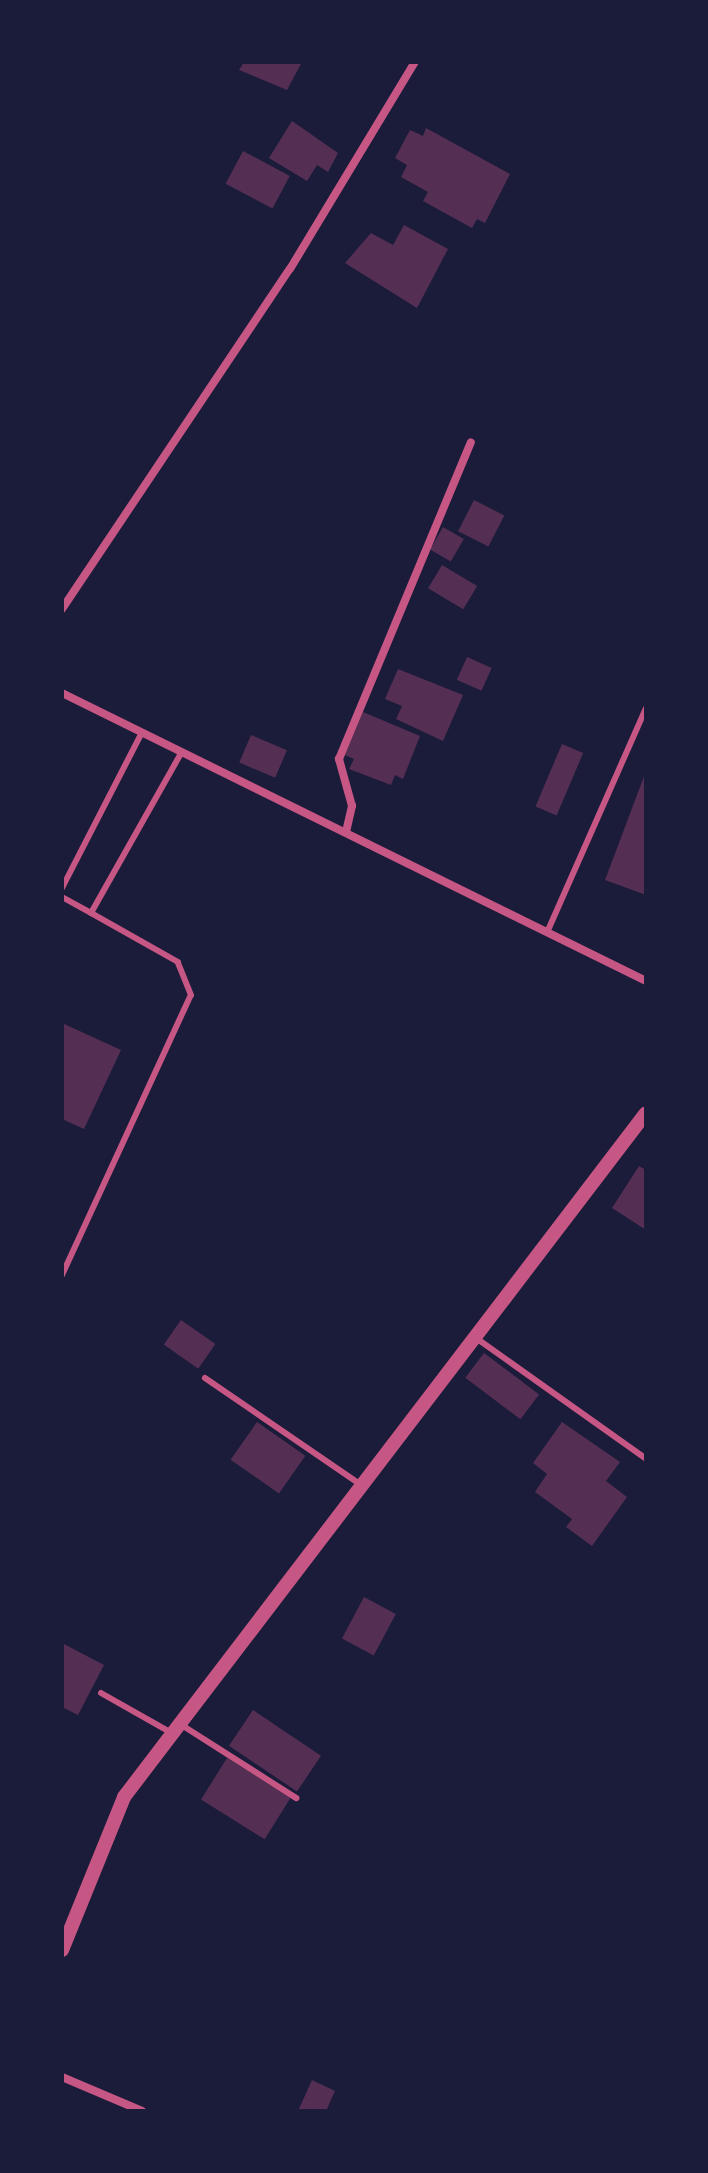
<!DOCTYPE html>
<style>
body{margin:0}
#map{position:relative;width:708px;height:2173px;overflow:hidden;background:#1b1b3a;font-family:"Exo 2",sans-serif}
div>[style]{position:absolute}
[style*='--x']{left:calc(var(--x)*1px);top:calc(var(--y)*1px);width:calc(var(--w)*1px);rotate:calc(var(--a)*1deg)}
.building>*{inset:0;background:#542f53;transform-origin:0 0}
.service>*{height:6px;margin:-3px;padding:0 3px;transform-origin:3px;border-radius:3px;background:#c65784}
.minor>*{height:8px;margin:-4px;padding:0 4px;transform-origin:4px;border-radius:4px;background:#c65784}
.tertiary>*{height:14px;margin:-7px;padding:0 7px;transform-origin:7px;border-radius:7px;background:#c65784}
span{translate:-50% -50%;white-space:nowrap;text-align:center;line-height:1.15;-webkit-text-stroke:8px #1b1b3a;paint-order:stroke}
.frame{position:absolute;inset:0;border:64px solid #1b1b3a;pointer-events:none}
</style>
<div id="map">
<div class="building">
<div style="clip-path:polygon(244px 62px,302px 62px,287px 90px,239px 70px)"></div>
<div style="clip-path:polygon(292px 121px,338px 153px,328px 172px,317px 165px,307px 181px,269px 158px)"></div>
<div style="clip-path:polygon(426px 128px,510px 174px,485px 223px,477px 219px,472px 228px,423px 201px,428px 192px,401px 177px,407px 165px,395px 158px,410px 130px,423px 136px)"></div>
<div style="left:243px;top:151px;width:53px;height:37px;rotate:28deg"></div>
<div style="clip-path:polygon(404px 225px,448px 249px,417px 308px,345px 263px,371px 233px,393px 245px)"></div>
<div style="left:474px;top:500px;width:34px;height:35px;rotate:27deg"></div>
<div style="left:443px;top:527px;width:24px;height:26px;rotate:30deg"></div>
<div style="left:442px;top:565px;width:41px;height:27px;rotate:31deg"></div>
<div style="left:467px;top:657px;width:27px;height:25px;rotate:24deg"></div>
<div style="clip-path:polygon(398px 669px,463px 695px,443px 741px,396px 719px,402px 706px,385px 699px)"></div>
<div style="clip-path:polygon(363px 712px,420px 736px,403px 779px,395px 775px,391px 785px,349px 769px,354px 759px,345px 755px)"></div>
<div style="left:251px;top:735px;width:39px;height:30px;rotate:23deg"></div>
<div style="left:562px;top:744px;width:23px;height:68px;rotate:23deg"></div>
<div style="clip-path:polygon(646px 771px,646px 895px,605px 880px)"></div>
<div style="clip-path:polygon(62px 1023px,121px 1050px,84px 1129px,62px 1119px)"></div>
<div style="clip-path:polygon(639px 1166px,646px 1170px,646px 1230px,612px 1208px)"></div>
<div style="left:181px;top:1320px;width:42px;height:30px;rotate:35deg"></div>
<div style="left:484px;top:1353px;width:69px;height:31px;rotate:37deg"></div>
<div style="left:257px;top:1422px;width:59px;height:46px;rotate:35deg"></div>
<div style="clip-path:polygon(562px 1422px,620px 1462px,606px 1481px,627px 1497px,592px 1546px,566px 1527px,572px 1519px,535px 1492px,547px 1474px,533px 1463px)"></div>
<div style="left:364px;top:1597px;width:36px;height:47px;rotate:28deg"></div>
<div style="clip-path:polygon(62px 1643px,104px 1665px,78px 1715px,62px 1707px)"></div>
<div style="left:253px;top:1710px;width:82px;height:43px;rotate:34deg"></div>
<div style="left:227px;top:1758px;width:75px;height:49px;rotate:32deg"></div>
<div style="clip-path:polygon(312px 2080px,335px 2091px,326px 2111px,298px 2111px)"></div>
</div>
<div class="service">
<div style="--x:62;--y:888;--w:173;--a:-62.8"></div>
<div style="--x:62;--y:897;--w:33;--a:29"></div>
<div style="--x:91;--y:913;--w:184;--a:-60.6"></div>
<div style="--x:549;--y:928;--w:240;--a:-66.2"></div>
<div style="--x:62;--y:1275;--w:308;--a:-65.3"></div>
<div style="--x:191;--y:995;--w:35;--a:-112"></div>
<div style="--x:178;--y:962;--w:100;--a:-150.6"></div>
<div style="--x:476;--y:1338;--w:209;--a:35.4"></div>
<div style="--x:205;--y:1378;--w:188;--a:34.4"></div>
<div style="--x:101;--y:1693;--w:79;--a:29.5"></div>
<div style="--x:180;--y:1724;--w:138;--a:32.5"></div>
</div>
<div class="minor">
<div style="--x:62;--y:609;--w:409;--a:-56.2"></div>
<div style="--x:290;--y:269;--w:242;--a:-58.9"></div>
<div style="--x:62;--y:693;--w:651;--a:26.25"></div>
<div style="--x:346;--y:832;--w:27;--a:-77"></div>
<div style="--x:352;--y:806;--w:49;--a:-105.5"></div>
<div style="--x:339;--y:759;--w:343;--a:-67.4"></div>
<div style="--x:62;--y:2077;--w:87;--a:23"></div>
</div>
<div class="tertiary">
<div style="--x:62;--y:1950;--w:165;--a:-67.9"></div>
<div style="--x:124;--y:1797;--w:860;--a:-52.65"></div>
</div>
<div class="frame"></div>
</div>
